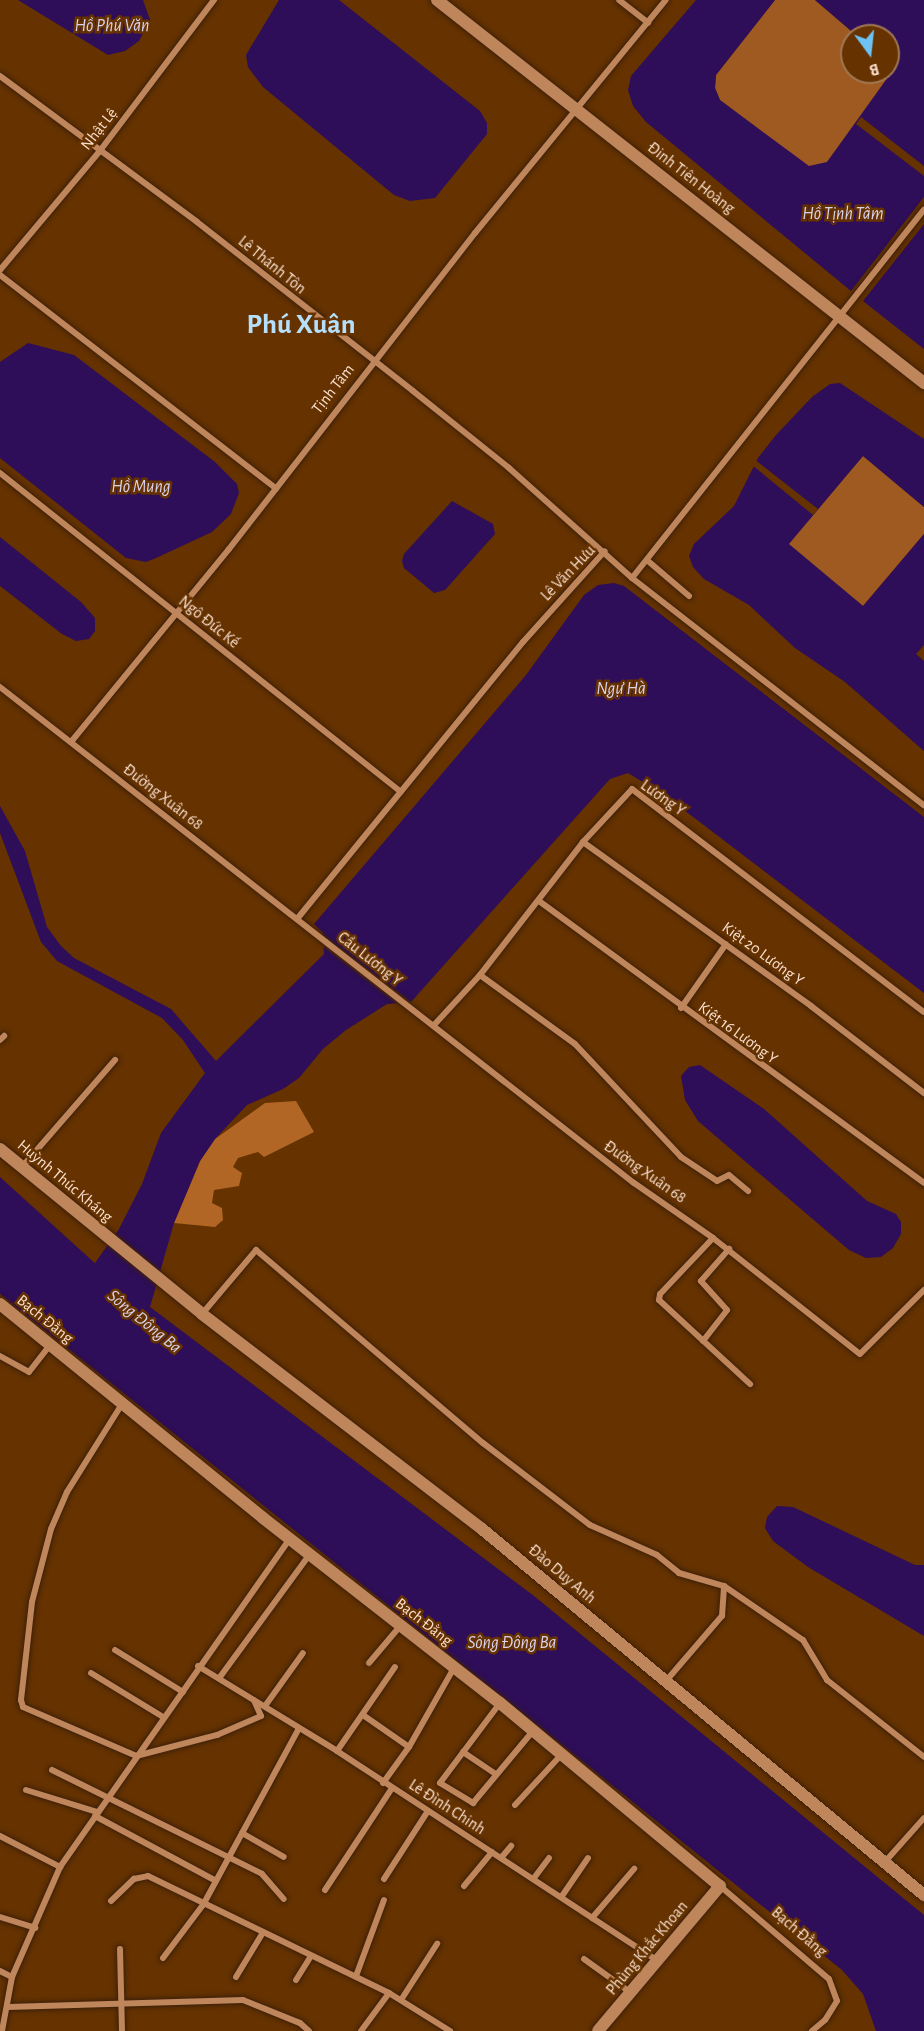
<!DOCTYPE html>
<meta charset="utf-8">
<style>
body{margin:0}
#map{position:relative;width:924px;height:2031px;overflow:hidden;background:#653200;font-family:"Alegreya Sans",sans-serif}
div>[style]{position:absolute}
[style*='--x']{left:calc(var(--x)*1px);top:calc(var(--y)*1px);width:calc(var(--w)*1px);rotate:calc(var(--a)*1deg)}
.green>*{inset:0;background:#9e5a20}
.forest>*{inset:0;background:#b16625}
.water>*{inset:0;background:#2e0d59}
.pier>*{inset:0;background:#653200}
.roads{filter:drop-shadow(0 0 2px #3c200a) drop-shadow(0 0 2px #3c200a)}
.street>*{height:6px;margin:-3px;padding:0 3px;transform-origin:3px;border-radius:3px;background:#bf855b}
.secondary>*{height:12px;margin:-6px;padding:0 6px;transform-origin:6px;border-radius:6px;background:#bf855b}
span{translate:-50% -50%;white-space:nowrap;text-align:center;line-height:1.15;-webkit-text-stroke:5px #653200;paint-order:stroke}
.street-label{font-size:16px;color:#fbe1d0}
.water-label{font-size:18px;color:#d9d2ed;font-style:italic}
.town-label{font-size:28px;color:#b5e0fd;font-weight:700}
.north{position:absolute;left:840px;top:24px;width:60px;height:60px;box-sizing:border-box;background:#653200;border:2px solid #a17853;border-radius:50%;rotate:165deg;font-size:16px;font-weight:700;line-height:24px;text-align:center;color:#fbe1d0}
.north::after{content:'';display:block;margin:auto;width:21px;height:27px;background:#6fc2f4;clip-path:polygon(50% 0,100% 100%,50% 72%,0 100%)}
</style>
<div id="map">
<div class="green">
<div style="clip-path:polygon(775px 0,815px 0,857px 36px,852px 36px,852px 72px,888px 72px,884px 87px,827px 162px,818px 166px,806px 166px,720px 100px,715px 88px,716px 75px)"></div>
<div style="clip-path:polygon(863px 456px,924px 507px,924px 534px,863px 606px,788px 544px)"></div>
</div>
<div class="forest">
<div style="clip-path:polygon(296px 1101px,314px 1132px,264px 1157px,258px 1152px,238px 1158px,233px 1167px,242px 1173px,239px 1186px,214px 1190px,212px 1203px,222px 1208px,223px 1220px,215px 1227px,174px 1223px,200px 1161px,215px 1139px,265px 1103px)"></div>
</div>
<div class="water">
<div style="clip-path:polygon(18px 0,143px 0,150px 20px,139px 41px,125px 51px,108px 55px)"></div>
<div style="clip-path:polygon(279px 0,339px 0,480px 111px,487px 123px,487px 134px,435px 198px,410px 201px,394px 195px,263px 87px,248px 67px,246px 55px)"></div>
<div style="clip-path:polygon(696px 0,775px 0,716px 75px,715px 88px,720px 100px,809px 166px,827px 162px,888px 77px,888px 36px,857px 36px,815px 0,924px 0,924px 197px,851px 291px,646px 122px,633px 106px,628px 90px,631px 76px)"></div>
<div style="clip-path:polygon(924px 224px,924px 349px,863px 301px)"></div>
<div style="clip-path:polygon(28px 343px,74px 355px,215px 462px,237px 484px,239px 493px,231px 514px,212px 532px,156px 558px,146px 562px,126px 558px,0 458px,0 362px)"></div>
<div style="clip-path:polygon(840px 383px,924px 439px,924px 507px,863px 456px,789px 544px,863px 606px,924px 534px,924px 645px,916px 654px,924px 661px,924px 751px,845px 682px,795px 648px,749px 605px,704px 579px,693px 567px,689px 556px,694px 544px,734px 506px,758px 458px,776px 435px,812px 397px,830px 384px)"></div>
<div style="clip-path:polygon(452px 501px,493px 524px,495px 534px,445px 590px,434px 593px,404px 568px,402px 561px,404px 554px)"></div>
<div style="clip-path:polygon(0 537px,81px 602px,95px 618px,95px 631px,89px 639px,76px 641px,62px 634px,0 586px)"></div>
<div style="clip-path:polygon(614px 583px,624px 586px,924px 817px,924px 993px,667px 797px,628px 773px,610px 779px,411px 1002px,387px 1004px,346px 1030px,323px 1049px,299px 1078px,283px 1089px,247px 1105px,215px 1139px,200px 1161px,174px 1223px,150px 1307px,534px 1596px,924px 1915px,924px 2031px,876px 2031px,863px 1994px,842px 1970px,0 1294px,0 1177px,98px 1266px,95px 1263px,119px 1229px,142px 1184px,161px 1133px,205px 1073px,183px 1040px,162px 1018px,57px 961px,41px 942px,0 833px,0 806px,25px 851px,47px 927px,61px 946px,74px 958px,171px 1009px,216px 1061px,324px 954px,323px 933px,314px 924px,526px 675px,584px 595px,598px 585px)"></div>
<div style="clip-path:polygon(700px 1065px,764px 1109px,867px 1201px,896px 1214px,901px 1222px,901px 1234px,893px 1248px,881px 1257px,866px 1258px,849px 1250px,698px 1121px,685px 1100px,681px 1076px,689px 1067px)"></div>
<div style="clip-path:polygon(777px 1506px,793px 1507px,915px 1565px,924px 1565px,924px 1636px,808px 1567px,773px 1541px,765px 1528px,767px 1517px)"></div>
</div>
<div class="pier">
<div style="clip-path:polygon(861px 117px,924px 166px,924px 176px,856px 124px)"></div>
<div style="clip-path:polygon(754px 459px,818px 509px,813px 515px,752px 465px)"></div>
<div style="clip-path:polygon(315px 929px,413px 1004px,401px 1006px,322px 945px)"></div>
</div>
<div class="roads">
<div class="street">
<div style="--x:619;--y:0;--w:37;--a:38"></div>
<div style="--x:0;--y:76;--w:245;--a:36.5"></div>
<div style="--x:197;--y:222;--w:274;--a:38"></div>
<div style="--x:413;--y:391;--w:123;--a:38.7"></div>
<div style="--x:509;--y:468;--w:165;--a:41.8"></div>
<div style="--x:632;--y:578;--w:370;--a:37.9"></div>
<div style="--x:0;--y:270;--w:154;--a:-50"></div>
<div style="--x:99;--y:152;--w:191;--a:-52.9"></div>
<div style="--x:0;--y:275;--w:349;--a:37.7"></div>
<div style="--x:0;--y:473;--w:512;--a:38.5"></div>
<div style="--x:648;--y:561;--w:54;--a:40.5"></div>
<div style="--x:632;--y:578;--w:470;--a:-51.6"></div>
<div style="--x:0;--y:687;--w:805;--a:38.04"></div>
<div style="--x:634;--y:1183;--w:96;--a:34.8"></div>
<div style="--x:713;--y:1238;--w:187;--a:38.3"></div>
<div style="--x:860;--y:1354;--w:91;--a:-45"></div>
<div style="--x:71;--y:742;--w:249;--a:-50.7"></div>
<div style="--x:229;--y:549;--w:400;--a:-52.1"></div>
<div style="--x:475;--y:233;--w:301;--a:-50.7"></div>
<div style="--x:583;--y:842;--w:281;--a:35.7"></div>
<div style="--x:811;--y:1006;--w:143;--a:37.6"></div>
<div style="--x:539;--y:901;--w:477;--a:36.2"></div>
<div style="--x:297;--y:919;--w:357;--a:-50.8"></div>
<div style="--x:523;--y:642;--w:122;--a:-48"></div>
<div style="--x:480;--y:975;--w:117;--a:36"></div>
<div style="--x:575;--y:1044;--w:155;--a:46.8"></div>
<div style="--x:681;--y:1157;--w:43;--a:33.7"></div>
<div style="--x:717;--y:1181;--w:13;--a:-27"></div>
<div style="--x:729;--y:1175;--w:25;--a:40"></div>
<div style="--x:681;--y:1008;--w:78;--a:-54.9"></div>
<div style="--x:434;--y:1025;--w:68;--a:-47.4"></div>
<div style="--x:480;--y:975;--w:168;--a:-52.2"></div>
<div style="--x:583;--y:842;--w:72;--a:-47.2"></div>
<div style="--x:632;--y:789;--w:367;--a:37.4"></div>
<div style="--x:0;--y:1040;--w:6;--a:-45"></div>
<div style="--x:22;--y:1167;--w:142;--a:-49"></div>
<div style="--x:713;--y:1238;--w:77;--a:133.4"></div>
<div style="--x:660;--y:1294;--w:6;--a:99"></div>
<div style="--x:659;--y:1300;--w:124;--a:42.7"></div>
<div style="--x:202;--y:1314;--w:84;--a:-49.8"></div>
<div style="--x:256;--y:1250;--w:298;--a:40.4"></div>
<div style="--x:483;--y:1443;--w:135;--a:37.5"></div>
<div style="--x:590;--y:1525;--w:73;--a:24.1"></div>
<div style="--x:657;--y:1555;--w:28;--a:39"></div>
<div style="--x:679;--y:1573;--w:47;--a:16.1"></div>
<div style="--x:724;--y:1586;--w:96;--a:34.4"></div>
<div style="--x:803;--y:1640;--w:47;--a:59"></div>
<div style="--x:827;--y:1680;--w:124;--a:38.4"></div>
<div style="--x:703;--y:1341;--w:39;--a:-52"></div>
<div style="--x:727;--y:1310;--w:39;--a:-132"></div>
<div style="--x:701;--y:1281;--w:43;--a:-48.8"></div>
<div style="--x:0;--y:1356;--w:33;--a:29"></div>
<div style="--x:29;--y:1372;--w:34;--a:-52"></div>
<div style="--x:122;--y:1404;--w:104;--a:122"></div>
<div style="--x:67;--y:1492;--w:40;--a:113.4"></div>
<div style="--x:51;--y:1529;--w:75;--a:104.6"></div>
<div style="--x:32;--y:1602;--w:99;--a:96.4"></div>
<div style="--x:21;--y:1700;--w:7;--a:74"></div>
<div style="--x:23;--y:1707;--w:123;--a:23.4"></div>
<div style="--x:136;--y:1756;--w:84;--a:-14.5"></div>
<div style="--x:217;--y:1735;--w:48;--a:-23.4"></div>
<div style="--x:261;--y:1716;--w:17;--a:-114"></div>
<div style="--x:115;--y:1650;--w:80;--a:31.7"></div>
<div style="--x:369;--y:1663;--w:50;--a:-49.9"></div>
<div style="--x:198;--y:1666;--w:163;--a:31.4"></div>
<div style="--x:337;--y:1751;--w:385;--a:33.2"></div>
<div style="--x:91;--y:1673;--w:84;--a:31.4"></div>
<div style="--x:220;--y:1677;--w:152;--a:-53.8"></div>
<div style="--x:666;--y:1681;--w:86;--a:-49.3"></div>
<div style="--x:722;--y:1616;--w:30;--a:-86"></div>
<div style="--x:500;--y:1703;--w:100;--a:126.9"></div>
<div style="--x:440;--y:1783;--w:39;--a:31"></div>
<div style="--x:473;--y:1803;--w:94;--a:-50.2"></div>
<div style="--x:265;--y:1706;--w:65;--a:-54.4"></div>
<div style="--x:363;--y:1715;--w:56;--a:34.8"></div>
<div style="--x:337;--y:1751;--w:102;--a:-55.4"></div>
<div style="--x:463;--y:1752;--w:40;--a:34"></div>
<div style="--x:52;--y:1770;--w:234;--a:26.3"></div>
<div style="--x:262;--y:1874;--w:33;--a:49"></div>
<div style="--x:383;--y:1783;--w:44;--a:-54.2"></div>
<div style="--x:409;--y:1747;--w:93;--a:-60.4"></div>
<div style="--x:26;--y:1790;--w:74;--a:17.2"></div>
<div style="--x:515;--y:1805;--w:71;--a:-47.3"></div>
<div style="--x:95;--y:1816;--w:137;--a:28.2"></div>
<div style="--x:242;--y:1833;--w:48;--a:29.7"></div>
<div style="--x:0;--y:1836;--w:68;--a:27.3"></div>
<div style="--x:501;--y:1858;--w:16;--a:-50"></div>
<div style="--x:884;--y:1863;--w:60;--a:-48.4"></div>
<div style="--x:534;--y:1878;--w:25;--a:-53"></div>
<div style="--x:384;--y:1879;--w:81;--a:-57.1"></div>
<div style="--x:464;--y:1886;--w:44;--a:-50.5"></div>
<div style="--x:720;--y:1886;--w:143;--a:40.5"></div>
<div style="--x:829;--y:1979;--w:23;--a:70"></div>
<div style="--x:837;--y:2001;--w:22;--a:122"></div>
<div style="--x:825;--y:2020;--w:17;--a:140"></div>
<div style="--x:325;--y:1890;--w:122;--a:-56.7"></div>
<div style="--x:562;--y:1896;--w:46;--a:-55.6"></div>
<div style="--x:111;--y:1901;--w:32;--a:-44"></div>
<div style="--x:134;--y:1879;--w:14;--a:-12"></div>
<div style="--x:148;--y:1876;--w:268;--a:25.9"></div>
<div style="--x:389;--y:1993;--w:72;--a:31.9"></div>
<div style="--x:0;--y:1917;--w:37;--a:17"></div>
<div style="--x:592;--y:1918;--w:65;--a:-49.4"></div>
<div style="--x:120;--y:1949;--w:82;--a:88.6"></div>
<div style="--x:163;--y:1958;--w:66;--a:-53"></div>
<div style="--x:203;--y:1905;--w:201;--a:-61.5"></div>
<div style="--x:584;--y:1959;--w:57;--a:35.7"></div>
<div style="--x:0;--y:1971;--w:13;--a:27"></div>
<div style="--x:356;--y:1976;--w:81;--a:-69.8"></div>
<div style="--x:236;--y:1977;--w:50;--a:-58.8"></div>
<div style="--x:296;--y:1980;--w:28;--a:-58"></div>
<div style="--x:401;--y:2000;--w:67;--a:-57.3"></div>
<div style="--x:8;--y:2007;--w:235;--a:-1.7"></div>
<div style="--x:243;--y:2000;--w:61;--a:22"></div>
<div style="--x:300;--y:2023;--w:12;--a:42"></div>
<div style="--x:2;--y:2031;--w:55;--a:-79.5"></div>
<div style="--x:12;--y:1977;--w:120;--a:-66.4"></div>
<div style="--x:60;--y:1867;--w:401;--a:-55"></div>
<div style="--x:361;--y:2031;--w:47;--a:-53.6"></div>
</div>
<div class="secondary">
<div style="--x:437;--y:0;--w:620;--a:38.18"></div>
<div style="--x:0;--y:1149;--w:261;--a:39.2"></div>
<div style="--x:202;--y:1314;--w:353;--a:37.5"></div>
<div style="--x:482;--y:1529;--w:574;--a:39.63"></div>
<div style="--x:0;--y:1304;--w:339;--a:39.1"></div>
<div style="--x:263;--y:1518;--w:301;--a:38"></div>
<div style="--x:500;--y:1703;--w:286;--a:39.8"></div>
<div style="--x:720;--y:1886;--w:189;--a:130.1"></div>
</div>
</div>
<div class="street-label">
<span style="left:99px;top:129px;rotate:-52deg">Nhật Lệ</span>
<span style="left:691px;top:178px;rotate:38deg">Đinh Tiên Hoàng</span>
<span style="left:272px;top:265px;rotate:39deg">Lê Thánh Tôn</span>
<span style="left:333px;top:389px;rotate:-52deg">Tịnh Tâm</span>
<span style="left:568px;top:573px;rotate:-46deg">Lê Văn Hưu</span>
<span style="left:209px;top:622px;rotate:39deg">Ngô Đức Kế</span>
<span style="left:163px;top:797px;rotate:38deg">Đường Xuân 68</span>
<span style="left:663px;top:798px;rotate:35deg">Lương Y</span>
<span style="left:763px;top:954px;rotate:36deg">Kiệt 20 Lương Y</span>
<span style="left:370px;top:959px;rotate:38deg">Cầu Lương Y</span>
<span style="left:738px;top:1033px;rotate:36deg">Kiệt 16 Lương Y</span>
<span style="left:645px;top:1172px;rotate:35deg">Đường Xuân 68</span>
<span style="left:65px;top:1181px;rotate:40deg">Huỳnh Thúc Kháng</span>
<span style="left:45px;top:1319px;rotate:39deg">Bạch Đằng</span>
<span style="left:562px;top:1574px;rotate:40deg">Đào Duy Anh</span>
<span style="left:424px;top:1622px;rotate:38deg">Bạch Đằng</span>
<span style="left:447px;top:1807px;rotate:33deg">Lê Đình Chinh</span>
<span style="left:799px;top:1932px;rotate:41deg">Bạch Đằng</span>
<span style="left:647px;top:1948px;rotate:-50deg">Phùng Khắc Khoan</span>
</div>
<div class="water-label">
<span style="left:112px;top:26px">Hồ Phú Văn</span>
<span style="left:843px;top:214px">Hồ Tịnh Tâm</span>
<span style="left:141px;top:487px">Hồ Mung</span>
<span style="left:621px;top:689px">Ngự Hà</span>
<span style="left:144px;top:1322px;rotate:39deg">Sông Đông Ba</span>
<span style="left:512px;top:1643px">Sông Đông Ba</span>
</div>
<div class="town-label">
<span style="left:301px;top:325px">Phú Xuân</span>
</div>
<div class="north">B</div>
</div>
